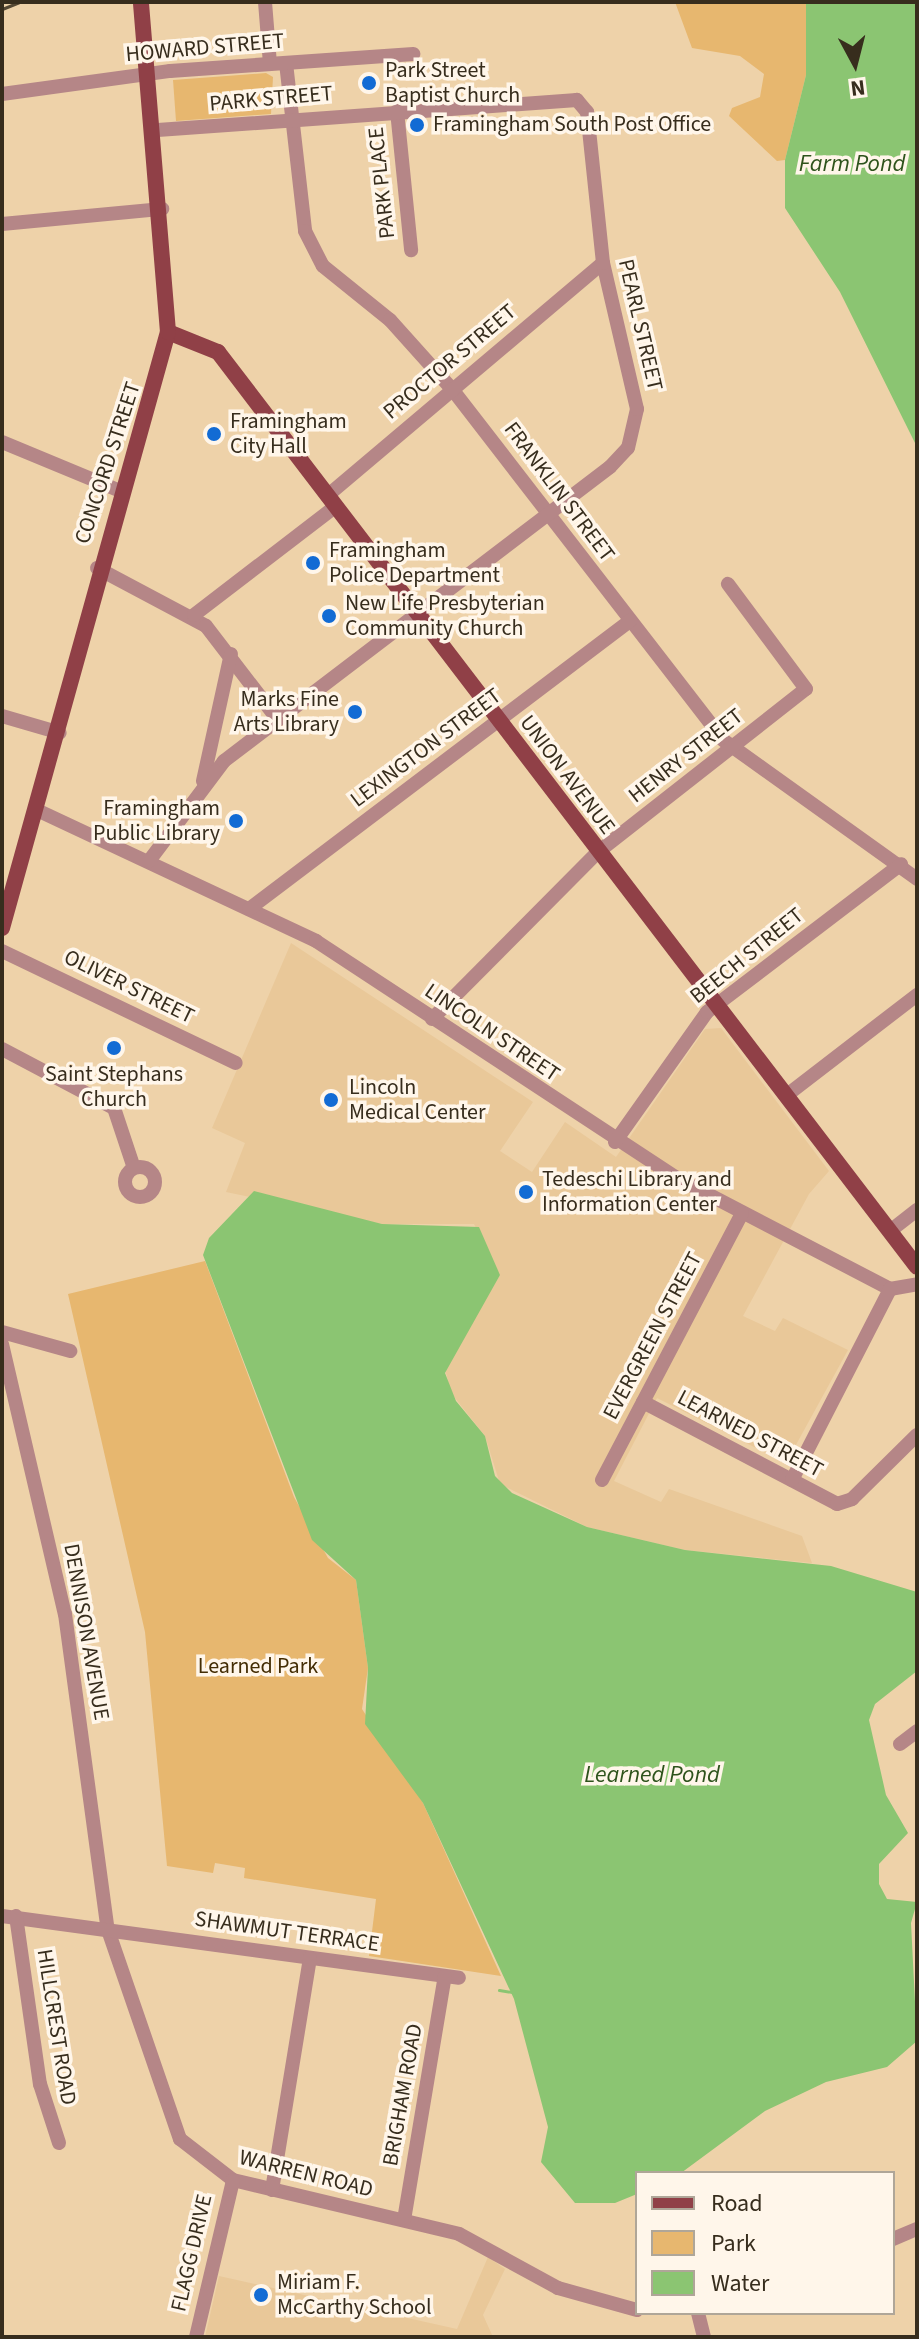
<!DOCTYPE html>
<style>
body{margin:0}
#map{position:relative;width:919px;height:2339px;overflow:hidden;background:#eed2a9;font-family:"Source Sans 3",sans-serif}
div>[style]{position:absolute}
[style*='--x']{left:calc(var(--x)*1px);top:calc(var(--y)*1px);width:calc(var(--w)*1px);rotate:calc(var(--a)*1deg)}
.built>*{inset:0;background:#e9c899}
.green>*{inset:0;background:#e7b76f}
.water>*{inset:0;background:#8bc572}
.stream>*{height:3px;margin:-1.5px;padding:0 1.5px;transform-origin:1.5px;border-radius:1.5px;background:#8bc572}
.minor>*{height:14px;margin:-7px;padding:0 7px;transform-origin:7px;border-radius:7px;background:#b58687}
.minor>.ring{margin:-7px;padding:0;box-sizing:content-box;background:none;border:14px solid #b58687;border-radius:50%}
.major>*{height:16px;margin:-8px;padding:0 8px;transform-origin:8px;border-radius:8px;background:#904047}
.rail>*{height:3px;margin:-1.5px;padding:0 1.5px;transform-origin:1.5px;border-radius:1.5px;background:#544733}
.dots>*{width:22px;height:22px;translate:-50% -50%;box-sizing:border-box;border:4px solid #fff6ea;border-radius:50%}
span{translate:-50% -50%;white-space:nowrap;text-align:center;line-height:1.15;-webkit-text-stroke:7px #fff6ea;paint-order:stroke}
.street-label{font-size:22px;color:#372d1d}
.poi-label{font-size:22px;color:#372d1d}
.left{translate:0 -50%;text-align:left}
.right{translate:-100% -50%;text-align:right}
.park-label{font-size:22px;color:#442d04}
.water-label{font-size:24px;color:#2e531c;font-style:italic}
.frame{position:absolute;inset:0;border:4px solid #372d1d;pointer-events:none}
.legend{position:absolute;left:635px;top:2171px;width:260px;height:144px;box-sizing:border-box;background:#fff6ea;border:2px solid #afa698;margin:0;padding:10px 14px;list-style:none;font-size:24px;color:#372d1d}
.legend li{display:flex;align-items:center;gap:16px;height:40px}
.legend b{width:40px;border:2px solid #afa698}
.north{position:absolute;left:815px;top:24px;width:80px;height:80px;-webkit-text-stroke:6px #fff6ea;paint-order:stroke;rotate:173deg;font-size:22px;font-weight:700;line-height:32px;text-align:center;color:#372d1d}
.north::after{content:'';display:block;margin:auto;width:28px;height:36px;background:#372d1d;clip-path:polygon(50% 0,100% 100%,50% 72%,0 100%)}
</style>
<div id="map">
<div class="built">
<div style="clip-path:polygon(291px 943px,533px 1102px,500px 1151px,532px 1172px,565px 1122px,616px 1157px,705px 1029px,721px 1028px,829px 1171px,809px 1194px,743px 1316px,775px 1331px,783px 1318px,848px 1350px,786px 1463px,657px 1398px,614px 1481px,661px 1502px,669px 1489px,802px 1536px,812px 1563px,685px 1550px,587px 1527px,500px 1484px,485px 1436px,451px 1393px,444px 1365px,500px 1275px,474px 1224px,382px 1224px,226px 1192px,245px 1143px,212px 1128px)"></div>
<div style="clip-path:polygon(488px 2257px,505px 2269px,483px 2315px,493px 2337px,205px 2337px,219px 2276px,457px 2329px)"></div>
</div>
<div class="green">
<div style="clip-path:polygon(675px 2px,806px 2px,806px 75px,785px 160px,777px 161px,729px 116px,732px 108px,760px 97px,764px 74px,740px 56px,692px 48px)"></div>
<div style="clip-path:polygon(266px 73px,273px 77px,271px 114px,176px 121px,173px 80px)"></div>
<div style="clip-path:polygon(205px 1261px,294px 1497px,328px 1558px,356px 1580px,368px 1668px,362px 1709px,423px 1803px,501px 1976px,369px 1956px,376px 1899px,244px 1878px,245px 1868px,215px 1863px,213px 1873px,167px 1866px,145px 1632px,68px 1294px)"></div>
</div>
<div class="water">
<div style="clip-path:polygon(806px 2px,917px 2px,917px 447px,840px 292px,785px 208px,785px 160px,806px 75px)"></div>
<div style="clip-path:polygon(254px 1191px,382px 1224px,479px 1227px,500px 1275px,445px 1373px,456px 1401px,485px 1436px,495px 1476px,512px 1493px,587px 1527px,685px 1550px,831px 1566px,917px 1592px,917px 1671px,875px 1704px,869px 1720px,886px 1795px,908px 1833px,879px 1864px,879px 1884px,887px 1899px,917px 1902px,911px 1923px,917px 2041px,887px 2067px,826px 2082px,765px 2111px,681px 2173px,637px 2173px,637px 2194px,615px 2203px,575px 2203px,541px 2162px,548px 2127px,514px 1999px,423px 1803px,365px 1724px,368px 1668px,356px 1580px,312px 1540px,203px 1255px,209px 1238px)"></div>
</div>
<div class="stream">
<div style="--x:499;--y:1990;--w:12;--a:9"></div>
</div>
<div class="minor">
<div style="--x:265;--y:2;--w:62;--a:85.4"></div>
<div style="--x:286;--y:63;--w:169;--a:83.5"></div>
<div style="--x:305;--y:231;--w:39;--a:63"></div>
<div style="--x:323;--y:266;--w:86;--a:38.9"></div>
<div style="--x:390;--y:320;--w:93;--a:48.1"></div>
<div style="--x:452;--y:389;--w:443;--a:52.3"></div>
<div style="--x:723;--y:740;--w:239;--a:35.6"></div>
<div style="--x:2;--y:94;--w:170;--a:-7.8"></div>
<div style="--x:170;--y:71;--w:244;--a:-4"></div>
<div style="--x:397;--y:111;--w:140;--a:84.2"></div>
<div style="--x:2;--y:224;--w:161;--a:-5.4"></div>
<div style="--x:2;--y:442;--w:131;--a:22.5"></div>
<div style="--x:327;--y:496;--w:361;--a:-40.2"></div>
<div style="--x:97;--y:568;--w:123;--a:28"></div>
<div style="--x:206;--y:626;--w:118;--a:52.5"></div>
<div style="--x:194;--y:615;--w:178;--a:-37.5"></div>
<div style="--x:2;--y:716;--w:60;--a:16.3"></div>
<div style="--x:203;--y:781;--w:130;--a:-77.6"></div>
<div style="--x:39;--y:811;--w:306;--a:25.1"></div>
<div style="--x:316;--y:941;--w:430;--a:33.3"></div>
<div style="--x:675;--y:1177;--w:242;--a:27.5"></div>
<div style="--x:890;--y:1289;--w:27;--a:-10"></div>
<div style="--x:149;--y:861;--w:125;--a:-53.1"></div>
<div style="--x:224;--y:761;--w:485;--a:-37.3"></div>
<div style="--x:610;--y:467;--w:26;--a:-47"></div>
<div style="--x:628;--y:448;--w:40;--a:-77"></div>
<div style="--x:637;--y:409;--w:150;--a:-103.1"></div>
<div style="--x:603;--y:263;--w:152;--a:-96"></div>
<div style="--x:587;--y:112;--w:16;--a:-130"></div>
<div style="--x:577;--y:100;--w:424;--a:175.9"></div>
<div style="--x:249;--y:909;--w:478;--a:-37.1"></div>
<div style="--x:2;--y:951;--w:259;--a:25.6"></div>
<div style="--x:432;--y:1019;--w:235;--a:-45.2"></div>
<div style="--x:598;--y:852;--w:264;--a:-38.1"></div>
<div style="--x:806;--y:689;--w:131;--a:-126.6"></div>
<div style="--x:2;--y:1049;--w:127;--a:27.8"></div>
<div style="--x:114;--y:1108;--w:63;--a:71.6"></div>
<div style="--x:787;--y:1095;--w:164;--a:-37.6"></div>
<div style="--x:615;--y:1142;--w:159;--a:-54.7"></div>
<div style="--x:707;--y:1012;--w:244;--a:-37.3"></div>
<div class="ring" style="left:125px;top:1167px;width:16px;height:16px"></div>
<div style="--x:890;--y:1231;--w:34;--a:-38"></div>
<div style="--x:2;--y:1332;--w:71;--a:15.6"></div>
<div style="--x:2;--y:1344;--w:277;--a:76.9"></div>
<div style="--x:65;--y:1614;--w:319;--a:82.3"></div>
<div style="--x:108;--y:1930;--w:221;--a:71"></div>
<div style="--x:180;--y:2139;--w:67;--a:37.7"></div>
<div style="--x:233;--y:2180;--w:232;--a:13.4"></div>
<div style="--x:459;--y:2234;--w:113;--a:28.6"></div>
<div style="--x:558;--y:2288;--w:82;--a:15.6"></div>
<div style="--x:643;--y:1402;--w:219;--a:27.7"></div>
<div style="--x:837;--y:1504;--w:16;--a:-18"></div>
<div style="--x:852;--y:1499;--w:91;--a:-44.6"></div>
<div style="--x:602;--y:1480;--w:301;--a:-62.3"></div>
<div style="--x:792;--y:1480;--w:215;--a:-62.8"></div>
<div style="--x:900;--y:1744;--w:21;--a:-37"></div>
<div style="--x:2;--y:1916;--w:461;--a:7.7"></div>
<div style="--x:16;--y:1916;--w:170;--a:81.9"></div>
<div style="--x:40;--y:2084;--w:62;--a:72.1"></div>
<div style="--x:272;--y:2190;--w:235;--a:-80.7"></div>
<div style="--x:404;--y:2220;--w:247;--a:-80.5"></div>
<div style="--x:893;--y:2239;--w:26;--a:-23"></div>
<div style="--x:698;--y:2313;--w:25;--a:76"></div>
<div style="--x:196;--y:2337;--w:161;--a:-76.7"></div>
</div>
<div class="major">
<div style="--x:168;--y:332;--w:54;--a:21.8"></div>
<div style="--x:218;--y:352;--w:1151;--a:52.62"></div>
<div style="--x:2;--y:928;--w:619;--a:-74.44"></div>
<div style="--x:168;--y:332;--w:331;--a:-94.7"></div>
</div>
<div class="rail">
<div style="--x:2;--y:9;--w:18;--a:-22"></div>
</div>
<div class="dots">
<div style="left:369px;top:83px;background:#126bd4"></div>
<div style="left:417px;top:125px;background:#126bd4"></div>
<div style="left:214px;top:434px;background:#126bd4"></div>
<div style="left:313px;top:563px;background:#126bd4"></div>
<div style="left:329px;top:616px;background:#126bd4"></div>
<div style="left:355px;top:712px;background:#126bd4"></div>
<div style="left:236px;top:821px;background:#126bd4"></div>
<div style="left:114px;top:1048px;background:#126bd4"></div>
<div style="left:331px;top:1100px;background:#126bd4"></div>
<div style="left:526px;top:1192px;background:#126bd4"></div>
<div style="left:261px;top:2295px;background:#126bd4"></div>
</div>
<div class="street-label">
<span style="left:205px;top:48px;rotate:-5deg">HOWARD STREET</span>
<span style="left:271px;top:99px;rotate:-5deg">PARK STREET</span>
<span style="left:382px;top:183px;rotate:-96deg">PARK PLACE</span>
<span style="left:640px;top:325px;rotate:77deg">PEARL STREET</span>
<span style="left:450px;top:362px;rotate:-40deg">PROCTOR STREET</span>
<span style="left:108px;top:463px;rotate:-72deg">CONCORD STREET</span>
<span style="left:559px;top:492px;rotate:53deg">FRANKLIN STREET</span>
<span style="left:426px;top:748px;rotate:-37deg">LEXINGTON STREET</span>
<span style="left:686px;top:756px;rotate:-38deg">HENRY STREET</span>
<span style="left:567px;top:775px;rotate:53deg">UNION AVENUE</span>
<span style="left:747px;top:956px;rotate:-39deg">BEECH STREET</span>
<span style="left:129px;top:987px;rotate:26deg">OLIVER STREET</span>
<span style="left:492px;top:1033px;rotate:34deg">LINCOLN STREET</span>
<span style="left:653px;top:1336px;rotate:-62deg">EVERGREEN STREET</span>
<span style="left:750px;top:1434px;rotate:28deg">LEARNED STREET</span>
<span style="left:86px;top:1632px;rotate:80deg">DENNISON AVENUE</span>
<span style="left:287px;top:1932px;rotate:8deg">SHAWMUT TERRACE</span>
<span style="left:56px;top:2027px;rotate:81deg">HILLCREST ROAD</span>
<span style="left:403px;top:2095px;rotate:-80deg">BRIGHAM ROAD</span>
<span style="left:306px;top:2174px;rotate:14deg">WARREN ROAD</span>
<span style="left:192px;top:2253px;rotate:-77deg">FLAGG DRIVE</span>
</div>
<div class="poi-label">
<span class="left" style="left:385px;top:83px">Park Street<br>Baptist Church</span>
<span class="left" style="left:433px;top:125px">Framingham South Post Office</span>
<span class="left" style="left:230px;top:434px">Framingham<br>City Hall</span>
<span class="left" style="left:329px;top:563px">Framingham<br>Police Department</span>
<span class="left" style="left:345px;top:616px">New Life Presbyterian<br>Community Church</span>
<span class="right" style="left:339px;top:712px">Marks Fine<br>Arts Library</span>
<span class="right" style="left:220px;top:821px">Framingham<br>Public Library</span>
<span style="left:114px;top:1087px">Saint Stephans<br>Church</span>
<span class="left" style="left:349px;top:1100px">Lincoln<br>Medical Center</span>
<span class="left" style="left:542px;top:1192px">Tedeschi Library and<br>Information Center</span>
<span class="left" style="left:277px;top:2295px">Miriam F.<br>McCarthy School</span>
</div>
<div class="park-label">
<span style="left:258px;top:1667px">Learned Park</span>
</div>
<div class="water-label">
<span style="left:852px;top:164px">Farm Pond</span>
<span style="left:652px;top:1775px">Learned Pond</span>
</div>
<div class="frame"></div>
<ul class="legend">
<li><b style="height:10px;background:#904047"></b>Road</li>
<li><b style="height:22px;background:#e7b76f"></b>Park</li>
<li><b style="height:22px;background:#8bc572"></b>Water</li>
</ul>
<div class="north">N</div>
</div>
